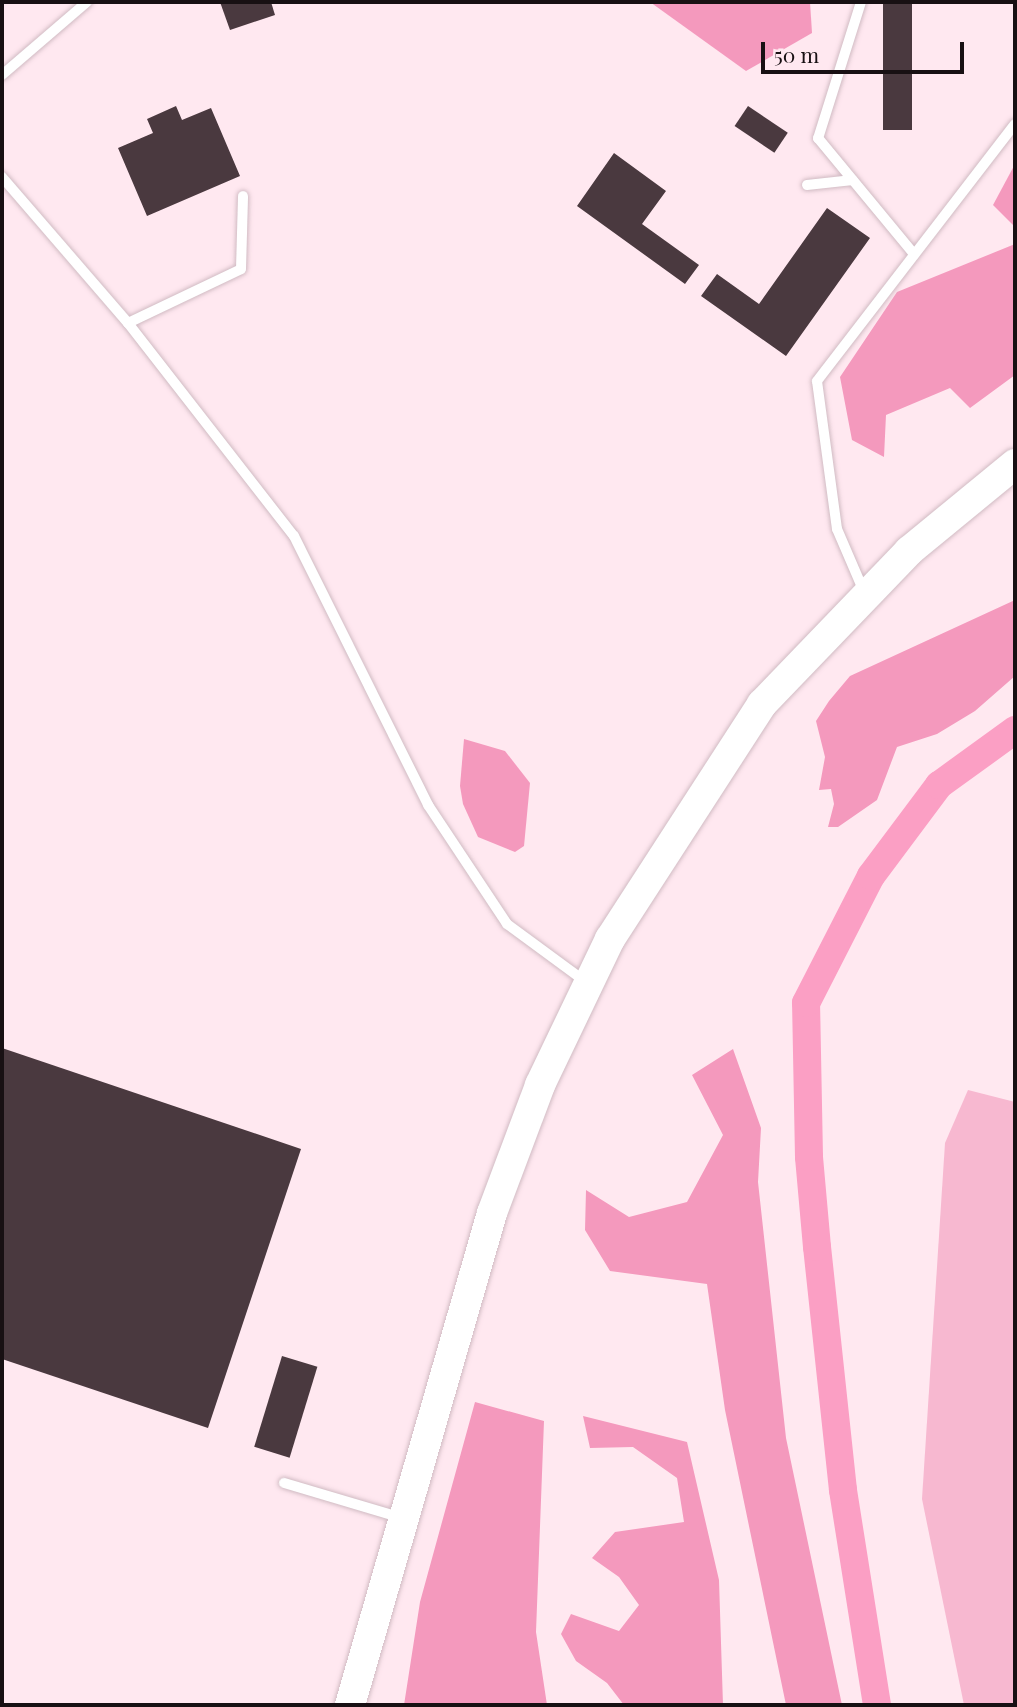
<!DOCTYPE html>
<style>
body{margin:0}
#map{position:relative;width:1017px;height:1707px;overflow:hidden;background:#ffe8f0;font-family:"Playfair Display",serif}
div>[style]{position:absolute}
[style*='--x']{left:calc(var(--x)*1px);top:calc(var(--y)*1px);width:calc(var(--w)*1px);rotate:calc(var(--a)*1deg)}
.green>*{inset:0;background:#f7b8d0}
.forest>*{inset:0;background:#f499bd}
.canal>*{height:28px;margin:-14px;padding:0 14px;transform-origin:14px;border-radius:14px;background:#fb9fc4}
.building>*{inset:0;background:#4a393f;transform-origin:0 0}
.roads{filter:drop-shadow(0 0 2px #d1bbc3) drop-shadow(0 0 2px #d1bbc3)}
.lane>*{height:10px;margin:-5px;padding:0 5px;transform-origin:5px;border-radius:5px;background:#fff}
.secondary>*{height:30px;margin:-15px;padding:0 15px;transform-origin:15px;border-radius:15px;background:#fff}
span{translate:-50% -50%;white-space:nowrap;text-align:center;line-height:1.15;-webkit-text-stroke:7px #ffe8f0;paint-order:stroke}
.frame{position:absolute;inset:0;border:4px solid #181013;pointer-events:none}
.scale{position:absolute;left:761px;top:42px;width:203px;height:32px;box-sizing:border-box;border:4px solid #181013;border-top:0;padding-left:9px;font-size:21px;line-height:24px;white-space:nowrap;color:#181013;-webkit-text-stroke:5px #ffe8f0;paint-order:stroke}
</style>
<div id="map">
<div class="green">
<div style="clip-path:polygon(968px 1090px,1015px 1102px,1015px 1705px,964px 1705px,922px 1499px,945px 1143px)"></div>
</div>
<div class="forest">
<div style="clip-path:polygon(650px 2px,810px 2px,812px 33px,746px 71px)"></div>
<div style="clip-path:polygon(1015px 164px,1015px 227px,993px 205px)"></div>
<div style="clip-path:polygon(1015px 244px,1015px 375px,970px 408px,950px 388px,886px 415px,884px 457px,852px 440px,840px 377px,897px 292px)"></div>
<div style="clip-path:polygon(1015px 600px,1015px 676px,975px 711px,937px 734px,897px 747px,877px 800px,838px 827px,828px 827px,834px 804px,831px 789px,819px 790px,825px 757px,816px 721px,829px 701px,850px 676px)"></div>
<div style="clip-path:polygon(464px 739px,505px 751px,530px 783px,524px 846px,515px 852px,478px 837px,463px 804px,460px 786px)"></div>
<div style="clip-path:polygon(733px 1049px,761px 1128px,758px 1182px,786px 1438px,842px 1705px,786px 1705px,725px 1410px,707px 1284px,610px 1271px,585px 1230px,586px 1190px,629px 1217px,687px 1202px,723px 1135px,692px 1075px)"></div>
<div style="clip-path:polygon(475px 1402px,544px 1421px,536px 1632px,547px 1705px,404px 1705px,420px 1602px)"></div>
<div style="clip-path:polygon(583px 1416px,687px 1442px,719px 1580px,723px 1705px,624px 1705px,607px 1683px,576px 1661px,561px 1634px,571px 1614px,619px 1631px,639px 1605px,619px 1577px,592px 1558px,615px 1532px,684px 1522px,677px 1478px,633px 1447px,590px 1448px)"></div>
</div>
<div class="canal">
<div style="--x:877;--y:1705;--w:218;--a:-99"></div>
<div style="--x:843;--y:1490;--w:244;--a:-96.1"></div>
<div style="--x:817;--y:1247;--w:90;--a:-95.1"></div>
<div style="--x:809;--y:1157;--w:154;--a:-91.1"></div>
<div style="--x:806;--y:1003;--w:143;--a:-62.9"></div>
<div style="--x:871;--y:876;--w:114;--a:-53.2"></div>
<div style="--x:939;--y:785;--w:94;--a:-35.9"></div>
</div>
<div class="building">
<div style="clip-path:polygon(220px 2px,271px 2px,275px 15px,230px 30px)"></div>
<div style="left:883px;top:2px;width:29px;height:128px"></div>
<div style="clip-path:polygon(176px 106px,182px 120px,211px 108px,240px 176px,147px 216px,118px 148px,153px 133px,147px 119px)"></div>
<div style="left:748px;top:106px;width:48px;height:24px;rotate:34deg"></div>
<div style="clip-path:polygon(614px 153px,666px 191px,642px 224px,699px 265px,685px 284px,577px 206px)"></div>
<div style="clip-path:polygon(827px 208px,870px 238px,786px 356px,701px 296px,717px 274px,759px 304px)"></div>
<div style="clip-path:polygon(2px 1048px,301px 1149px,208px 1428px,2px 1359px)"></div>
<div style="left:282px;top:1356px;width:37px;height:95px;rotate:17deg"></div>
</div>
<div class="roads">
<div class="lane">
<div style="--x:861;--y:2;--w:143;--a:107.5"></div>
<div style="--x:818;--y:138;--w:151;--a:50.4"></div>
<div style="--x:2;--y:75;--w:112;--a:-40.7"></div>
<div style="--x:2;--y:177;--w:193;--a:49.2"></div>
<div style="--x:128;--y:323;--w:270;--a:52.1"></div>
<div style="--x:294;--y:536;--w:301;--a:63.5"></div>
<div style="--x:428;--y:805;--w:143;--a:56.4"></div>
<div style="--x:507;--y:924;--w:98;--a:36.3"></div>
<div style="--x:807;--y:185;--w:46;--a:-6.2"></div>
<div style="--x:128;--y:323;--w:125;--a:-25.5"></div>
<div style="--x:241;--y:269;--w:73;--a:-88.4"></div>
<div style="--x:865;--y:594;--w:71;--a:-113.3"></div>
<div style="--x:837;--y:529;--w:149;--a:-97.7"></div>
<div style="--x:817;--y:381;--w:324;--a:-52.4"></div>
<div style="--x:284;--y:1483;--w:123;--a:16.5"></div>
</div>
<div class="secondary">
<div style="--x:350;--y:1705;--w:512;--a:-73.9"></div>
<div style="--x:492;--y:1213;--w:137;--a:-69.4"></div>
<div style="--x:540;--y:1085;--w:162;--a:-64.4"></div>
<div style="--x:610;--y:939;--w:280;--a:-57.1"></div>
<div style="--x:762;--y:704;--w:212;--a:-46.1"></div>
<div style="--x:909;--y:551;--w:137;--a:-39.4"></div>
</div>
</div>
<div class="frame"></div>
<div class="scale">50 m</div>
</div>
